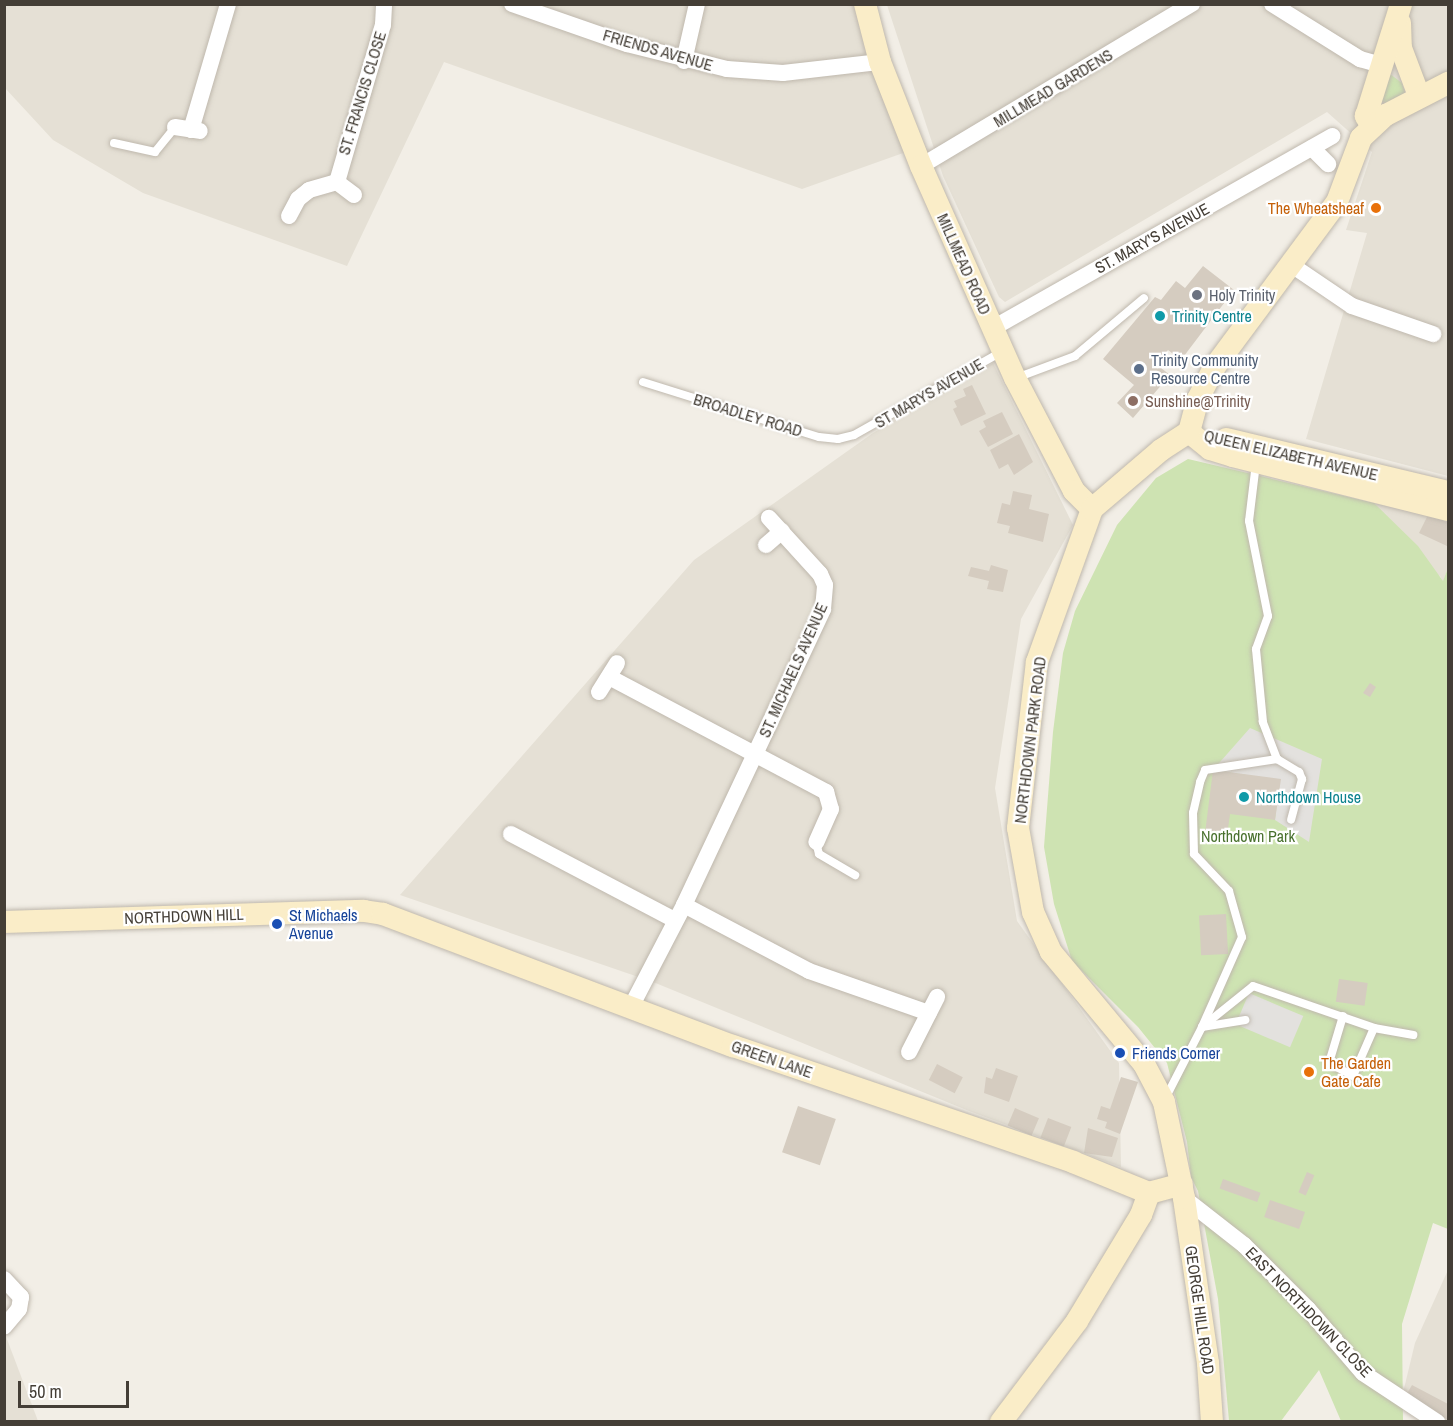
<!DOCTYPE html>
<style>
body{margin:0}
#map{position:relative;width:1453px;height:1426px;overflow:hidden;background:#f2eee6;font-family:"Archivo Narrow",sans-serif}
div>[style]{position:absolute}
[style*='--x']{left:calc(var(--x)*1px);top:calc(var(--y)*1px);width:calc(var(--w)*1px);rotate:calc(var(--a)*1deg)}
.residential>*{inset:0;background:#e5e0d5}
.green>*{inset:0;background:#cee3b2}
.parking>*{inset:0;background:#e3e1de;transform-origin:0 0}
.building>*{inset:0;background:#d5ccc0;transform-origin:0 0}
.roads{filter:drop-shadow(0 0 2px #bfb8ad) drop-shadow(0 0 2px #bfb8ad)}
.lane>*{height:8px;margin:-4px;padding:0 4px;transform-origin:4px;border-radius:4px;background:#fff}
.street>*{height:16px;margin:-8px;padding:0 8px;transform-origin:8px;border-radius:8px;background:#fff}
.secondary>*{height:22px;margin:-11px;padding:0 11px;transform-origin:11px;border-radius:11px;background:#faedc8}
.dots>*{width:16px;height:16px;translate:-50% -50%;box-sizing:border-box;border:3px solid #fff;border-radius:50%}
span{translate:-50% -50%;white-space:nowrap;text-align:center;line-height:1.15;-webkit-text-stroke:4.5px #fff;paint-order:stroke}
.street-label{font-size:16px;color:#443e36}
.food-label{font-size:16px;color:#c56008}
.right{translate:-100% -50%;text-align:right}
.left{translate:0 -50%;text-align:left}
.worship-label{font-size:16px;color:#5b616d}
.culture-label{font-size:16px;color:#0d838f}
.service-label{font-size:16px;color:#4e5e75}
.education-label{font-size:16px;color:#785e54}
.park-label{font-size:16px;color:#49712e}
.transit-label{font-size:16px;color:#164399}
.frame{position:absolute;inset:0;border:6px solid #443e36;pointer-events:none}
.scale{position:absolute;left:18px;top:1381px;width:111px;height:27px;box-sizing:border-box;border:3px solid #443e36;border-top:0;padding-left:8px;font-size:18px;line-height:21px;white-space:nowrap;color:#443e36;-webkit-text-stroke:4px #fff;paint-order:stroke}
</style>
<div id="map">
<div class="residential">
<div style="clip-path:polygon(5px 5px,859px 5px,906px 152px,802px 189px,444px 62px,347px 266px,143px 193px,53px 140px,5px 88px)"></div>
<div style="clip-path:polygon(887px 5px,1448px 5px,1448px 476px,1306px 439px,1367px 233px,1346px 230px,1372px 152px,1327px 112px,1005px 302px,999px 297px,943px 176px)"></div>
<div style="clip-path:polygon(993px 363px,1073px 525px,1021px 619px,995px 788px,1017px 921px,1119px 1063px,1121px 1167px,969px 1111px,653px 982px,400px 895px,694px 560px,873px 433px)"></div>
<div style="clip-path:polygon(1374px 503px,1448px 520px,1448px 568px,1443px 582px,1440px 576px,1361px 540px)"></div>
<div style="clip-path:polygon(1448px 1270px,1448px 1421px,1447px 1421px,1402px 1397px,1415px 1343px)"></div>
<div style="clip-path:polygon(5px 1334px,38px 1421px,5px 1421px)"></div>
</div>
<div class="green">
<div style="clip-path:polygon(1390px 74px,1402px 83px,1405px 93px,1385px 103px,1380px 99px)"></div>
<div style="clip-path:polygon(1188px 459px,1374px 503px,1418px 546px,1443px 581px,1448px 568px,1448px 1229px,1433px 1223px,1402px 1324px,1403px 1421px,1341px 1421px,1319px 1370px,1281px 1421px,1229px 1421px,1218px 1299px,1198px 1191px,1191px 1177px,1187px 1142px,1167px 1063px,1138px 1027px,1072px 961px,1054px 904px,1044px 847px,1053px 732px,1063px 653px,1075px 611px,1117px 525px,1156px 478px)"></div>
</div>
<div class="parking">
<div style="clip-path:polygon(1250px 728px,1322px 759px,1309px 842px,1275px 820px,1280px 780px,1213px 770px)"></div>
<div style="left:1249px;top:993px;width:59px;height:34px;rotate:23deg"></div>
</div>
<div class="building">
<div style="clip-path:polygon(1203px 266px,1234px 290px,1181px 360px,1168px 350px,1156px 364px,1170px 375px,1133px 418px,1117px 403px,1134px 385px,1103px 359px,1155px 297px,1161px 300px,1176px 281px,1185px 288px)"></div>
<div style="clip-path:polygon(972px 385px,986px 414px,961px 426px,953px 409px,957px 407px,954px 401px,966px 396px,963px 389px)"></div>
<div style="clip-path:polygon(1002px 412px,1013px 434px,988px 447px,979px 431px,986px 427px,983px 421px)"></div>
<div style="clip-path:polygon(1019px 434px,1033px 462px,1014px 475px,1008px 464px,999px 469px,990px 450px)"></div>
<div style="clip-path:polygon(1013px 491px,1032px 495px,1029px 509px,1049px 514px,1043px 542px,1008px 533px,1010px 526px,997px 523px,1002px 503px,1010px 505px)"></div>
<div style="clip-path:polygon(1429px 513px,1448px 523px,1447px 546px,1419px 533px)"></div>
<div style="clip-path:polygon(991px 565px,1008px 570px,1003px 592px,987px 589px,989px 581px,968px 576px,971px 567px,989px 571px)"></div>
<div style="clip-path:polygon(1370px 683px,1376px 687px,1370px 697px,1363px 693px)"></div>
<div style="clip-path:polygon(1213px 770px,1281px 779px,1275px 820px,1230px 814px,1227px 836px,1205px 833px)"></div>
<div style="left:1226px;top:914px;width:40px;height:27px;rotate:87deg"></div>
<div style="left:1339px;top:979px;width:29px;height:23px;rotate:8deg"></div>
<div style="left:937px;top:1064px;width:29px;height:18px;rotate:27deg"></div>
<div style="clip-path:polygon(996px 1068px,1018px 1076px,1009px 1102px,984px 1093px,986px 1077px,992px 1079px)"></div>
<div style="clip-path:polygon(1121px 1077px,1138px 1082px,1120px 1134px,1105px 1128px,1107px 1122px,1097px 1119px,1101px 1106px,1110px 1109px)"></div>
<div style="left:798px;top:1106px;width:40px;height:49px;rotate:19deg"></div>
<div style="left:1015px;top:1108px;width:26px;height:19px;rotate:23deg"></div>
<div style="left:1048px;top:1118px;width:25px;height:21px;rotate:21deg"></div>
<div style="clip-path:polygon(1088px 1128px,1118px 1138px,1112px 1157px,1084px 1153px)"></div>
<div style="left:1307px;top:1172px;width:8px;height:22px;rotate:23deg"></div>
<div style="left:1223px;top:1179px;width:40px;height:10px;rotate:20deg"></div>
<div style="left:1270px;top:1200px;width:37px;height:18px;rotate:19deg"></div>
<div style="clip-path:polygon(1412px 1385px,1448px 1404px,1448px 1420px,1405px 1397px)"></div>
</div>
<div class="roads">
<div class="lane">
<div style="--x:114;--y:143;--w:42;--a:12.4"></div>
<div style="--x:155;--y:152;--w:32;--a:-51"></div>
<div style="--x:1016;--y:378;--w:63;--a:-20.4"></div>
<div style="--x:1075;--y:356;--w:90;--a:-40"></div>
<div style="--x:643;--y:382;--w:184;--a:17.4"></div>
<div style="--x:819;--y:437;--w:19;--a:6"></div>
<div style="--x:838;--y:439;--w:16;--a:-14"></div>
<div style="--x:854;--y:435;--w:171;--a:-29.4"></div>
<div style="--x:1277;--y:759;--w:26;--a:31"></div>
<div style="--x:1299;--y:772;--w:8;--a:67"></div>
<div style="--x:1302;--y:779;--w:42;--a:105"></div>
<div style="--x:816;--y:842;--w:12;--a:76"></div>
<div style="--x:819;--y:854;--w:42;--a:30.3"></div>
<div style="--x:1343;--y:1016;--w:49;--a:106.6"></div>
<div style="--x:1329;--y:1063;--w:27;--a:28"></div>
<div style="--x:1353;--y:1076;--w:52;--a:-66.4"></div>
<div style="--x:1202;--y:1027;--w:98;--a:-66"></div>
<div style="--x:1242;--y:937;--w:48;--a:-105.8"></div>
<div style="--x:1229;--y:891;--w:51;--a:-133.4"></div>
<div style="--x:1194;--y:854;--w:41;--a:-91.4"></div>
<div style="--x:1193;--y:813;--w:32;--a:-77"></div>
<div style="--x:1200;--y:782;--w:13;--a:-67"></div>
<div style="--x:1205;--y:770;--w:73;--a:-8.7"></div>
<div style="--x:1277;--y:759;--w:40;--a:-111"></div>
<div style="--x:1263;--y:722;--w:73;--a:-95.5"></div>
<div style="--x:1256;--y:649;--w:35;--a:-70"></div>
<div style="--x:1268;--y:616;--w:97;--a:-101.3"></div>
<div style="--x:1249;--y:521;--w:58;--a:-83.1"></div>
<div style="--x:1202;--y:1027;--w:44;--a:-9.2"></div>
<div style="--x:1165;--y:1099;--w:81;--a:-62.8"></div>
<div style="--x:1202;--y:1027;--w:65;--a:-38.8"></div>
<div style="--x:1253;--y:986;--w:128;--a:19.1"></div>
<div style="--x:1374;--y:1028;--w:40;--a:10"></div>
</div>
<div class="street">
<div style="--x:512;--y:4;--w:122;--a:19.2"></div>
<div style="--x:627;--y:44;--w:103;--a:14"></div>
<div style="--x:727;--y:69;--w:56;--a:4.1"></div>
<div style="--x:783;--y:73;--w:98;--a:-6.5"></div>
<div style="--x:1272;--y:4;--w:104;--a:32"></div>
<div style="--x:1360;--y:59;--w:22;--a:16"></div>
<div style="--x:684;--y:61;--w:58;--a:-77.2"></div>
<div style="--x:175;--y:127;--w:25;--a:9"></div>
<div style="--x:191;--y:130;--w:131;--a:-73.6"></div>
<div style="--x:1312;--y:148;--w:23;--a:45"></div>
<div style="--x:921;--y:166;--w:316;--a:-30.9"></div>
<div style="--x:354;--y:195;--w:21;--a:-143"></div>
<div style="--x:337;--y:182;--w:164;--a:-73.7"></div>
<div style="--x:383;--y:25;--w:21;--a:-87"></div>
<div style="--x:289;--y:216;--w:19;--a:-62"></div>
<div style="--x:298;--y:199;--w:14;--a:-39"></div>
<div style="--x:309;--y:190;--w:29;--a:-16"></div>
<div style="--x:1293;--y:266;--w:71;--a:34.1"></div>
<div style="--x:1352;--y:306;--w:86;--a:19.1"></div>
<div style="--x:993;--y:328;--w:390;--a:-29.5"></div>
<div style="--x:766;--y:545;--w:21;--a:-41"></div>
<div style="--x:609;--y:677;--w:246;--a:27.9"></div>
<div style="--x:826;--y:792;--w:18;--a:74"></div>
<div style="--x:831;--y:809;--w:36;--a:114"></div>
<div style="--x:599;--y:692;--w:34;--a:-58"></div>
<div style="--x:511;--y:834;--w:185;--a:27.7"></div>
<div style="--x:684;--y:905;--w:141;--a:27.8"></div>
<div style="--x:809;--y:971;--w:127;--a:19.3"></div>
<div style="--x:631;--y:1007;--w:115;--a:-62.5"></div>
<div style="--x:684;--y:905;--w:327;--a:-64.8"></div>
<div style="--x:823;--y:609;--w:24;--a:-85"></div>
<div style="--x:825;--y:585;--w:12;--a:-114"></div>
<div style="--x:820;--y:574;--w:76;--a:-132.3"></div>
<div style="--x:909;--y:1052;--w:62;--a:-63"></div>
<div style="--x:1184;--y:1198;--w:76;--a:38.1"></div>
<div style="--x:1244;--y:1245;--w:91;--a:45"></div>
<div style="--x:1308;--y:1309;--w:84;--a:49.3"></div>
<div style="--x:1363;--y:1373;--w:89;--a:33.5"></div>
<div style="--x:4;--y:1279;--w:25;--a:47"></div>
<div style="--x:21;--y:1297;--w:12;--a:99"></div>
<div style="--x:19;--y:1309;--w:23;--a:130"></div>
</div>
<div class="secondary">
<div style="--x:865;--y:4;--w:60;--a:75.5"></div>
<div style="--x:880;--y:62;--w:112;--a:68.5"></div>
<div style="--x:921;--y:166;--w:232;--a:66.1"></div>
<div style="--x:1015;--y:378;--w:127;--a:62.4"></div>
<div style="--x:1074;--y:491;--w:25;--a:45"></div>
<div style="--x:1400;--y:23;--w:25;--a:88"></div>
<div style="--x:1401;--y:48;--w:51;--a:69.4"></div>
<div style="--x:1372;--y:127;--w:13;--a:-119"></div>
<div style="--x:1366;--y:116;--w:117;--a:-72.6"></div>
<div style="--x:1189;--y:432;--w:27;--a:39"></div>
<div style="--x:1210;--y:449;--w:24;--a:17"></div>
<div style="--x:1233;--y:456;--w:222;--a:14.1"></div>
<div style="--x:1226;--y:439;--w:228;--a:13.4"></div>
<div style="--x:4;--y:922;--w:360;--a:-1.8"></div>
<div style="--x:364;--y:911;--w:19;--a:9"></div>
<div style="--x:383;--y:914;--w:374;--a:20.7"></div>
<div style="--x:733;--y:1046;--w:359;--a:18.8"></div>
<div style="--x:1073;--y:1162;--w:82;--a:22.2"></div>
<div style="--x:1149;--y:1193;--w:34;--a:-15"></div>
<div style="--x:1001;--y:1422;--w:126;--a:-53"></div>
<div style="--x:1077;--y:1321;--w:124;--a:-58.9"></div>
<div style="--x:1141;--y:1215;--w:23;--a:-70"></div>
<div style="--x:1212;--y:1422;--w:59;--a:-93.9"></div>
<div style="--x:1208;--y:1363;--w:167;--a:-98.3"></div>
<div style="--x:1184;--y:1198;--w:98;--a:-101.8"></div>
<div style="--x:1164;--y:1102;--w:43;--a:-117.8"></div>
<div style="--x:1144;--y:1064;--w:146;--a:-129.7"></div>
<div style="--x:1051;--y:952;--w:44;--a:-114.2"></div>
<div style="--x:1033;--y:912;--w:85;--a:-100.1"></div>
<div style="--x:1018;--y:828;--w:167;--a:-83.5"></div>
<div style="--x:1037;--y:662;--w:163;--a:-70.2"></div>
<div style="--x:1092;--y:509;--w:91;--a:-40.5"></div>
<div style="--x:1161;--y:450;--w:33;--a:-33"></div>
<div style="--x:1189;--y:432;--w:34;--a:-75"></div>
<div style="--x:1198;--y:399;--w:34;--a:-63"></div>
<div style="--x:1213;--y:369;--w:208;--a:-53.4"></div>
<div style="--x:1337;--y:202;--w:68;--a:-69.4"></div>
<div style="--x:1361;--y:138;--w:34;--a:-43"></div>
<div style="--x:1386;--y:115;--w:70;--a:-27.3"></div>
</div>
</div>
<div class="dots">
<div style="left:1376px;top:208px;background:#e8710a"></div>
<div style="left:1197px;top:295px;background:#6b7280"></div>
<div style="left:1160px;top:316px;background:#0f9aa8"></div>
<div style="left:1139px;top:369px;background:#5c6f8a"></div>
<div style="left:1133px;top:401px;background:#8d6e63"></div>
<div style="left:1244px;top:797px;background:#0f9aa8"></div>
<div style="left:277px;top:924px;background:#1a4fb4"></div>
<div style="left:1120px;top:1053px;background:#1a4fb4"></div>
<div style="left:1309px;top:1072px;background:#e8710a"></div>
</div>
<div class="street-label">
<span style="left:658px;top:50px;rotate:16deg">FRIENDS AVENUE</span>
<span style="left:1053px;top:88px;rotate:-31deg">MILLMEAD GARDENS</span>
<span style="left:362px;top:93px;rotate:-73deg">ST. FRANCIS CLOSE</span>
<span style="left:1152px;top:238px;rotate:-29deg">ST. MARY'S AVENUE</span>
<span style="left:964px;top:264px;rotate:66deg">MILLMEAD ROAD</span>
<span style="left:929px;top:393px;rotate:-30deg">ST MARYS AVENUE</span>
<span style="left:748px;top:415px;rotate:17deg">BROADLEY ROAD</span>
<span style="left:1291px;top:455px;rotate:13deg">QUEEN ELIZABETH AVENUE</span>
<span style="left:793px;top:670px;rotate:-66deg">ST. MICHAELS AVENUE</span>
<span style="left:1030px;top:740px;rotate:-83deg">NORTHDOWN PARK ROAD</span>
<span style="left:184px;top:916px;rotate:-2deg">NORTHDOWN HILL</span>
<span style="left:772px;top:1059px;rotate:19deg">GREEN LANE</span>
<span style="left:1200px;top:1310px;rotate:82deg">GEORGE HILL ROAD</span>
<span style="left:1309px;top:1312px;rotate:46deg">EAST NORTHDOWN CLOSE</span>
</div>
<div class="food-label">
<span class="right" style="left:1364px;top:208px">The Wheatsheaf</span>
<span class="left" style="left:1321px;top:1072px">The Garden<br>Gate Cafe</span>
</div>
<div class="worship-label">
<span class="left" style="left:1209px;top:295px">Holy Trinity</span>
</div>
<div class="culture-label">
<span class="left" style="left:1172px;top:316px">Trinity Centre</span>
<span class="left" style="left:1256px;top:797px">Northdown House</span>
</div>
<div class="service-label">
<span class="left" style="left:1151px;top:369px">Trinity Community<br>Resource Centre</span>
</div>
<div class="education-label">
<span class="left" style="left:1145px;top:401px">Sunshine@Trinity</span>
</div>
<div class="park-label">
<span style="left:1248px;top:836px">Northdown Park</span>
</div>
<div class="transit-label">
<span class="left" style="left:289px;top:924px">St Michaels<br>Avenue</span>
<span class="left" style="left:1132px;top:1053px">Friends Corner</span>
</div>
<div class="frame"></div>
<div class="scale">50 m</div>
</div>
